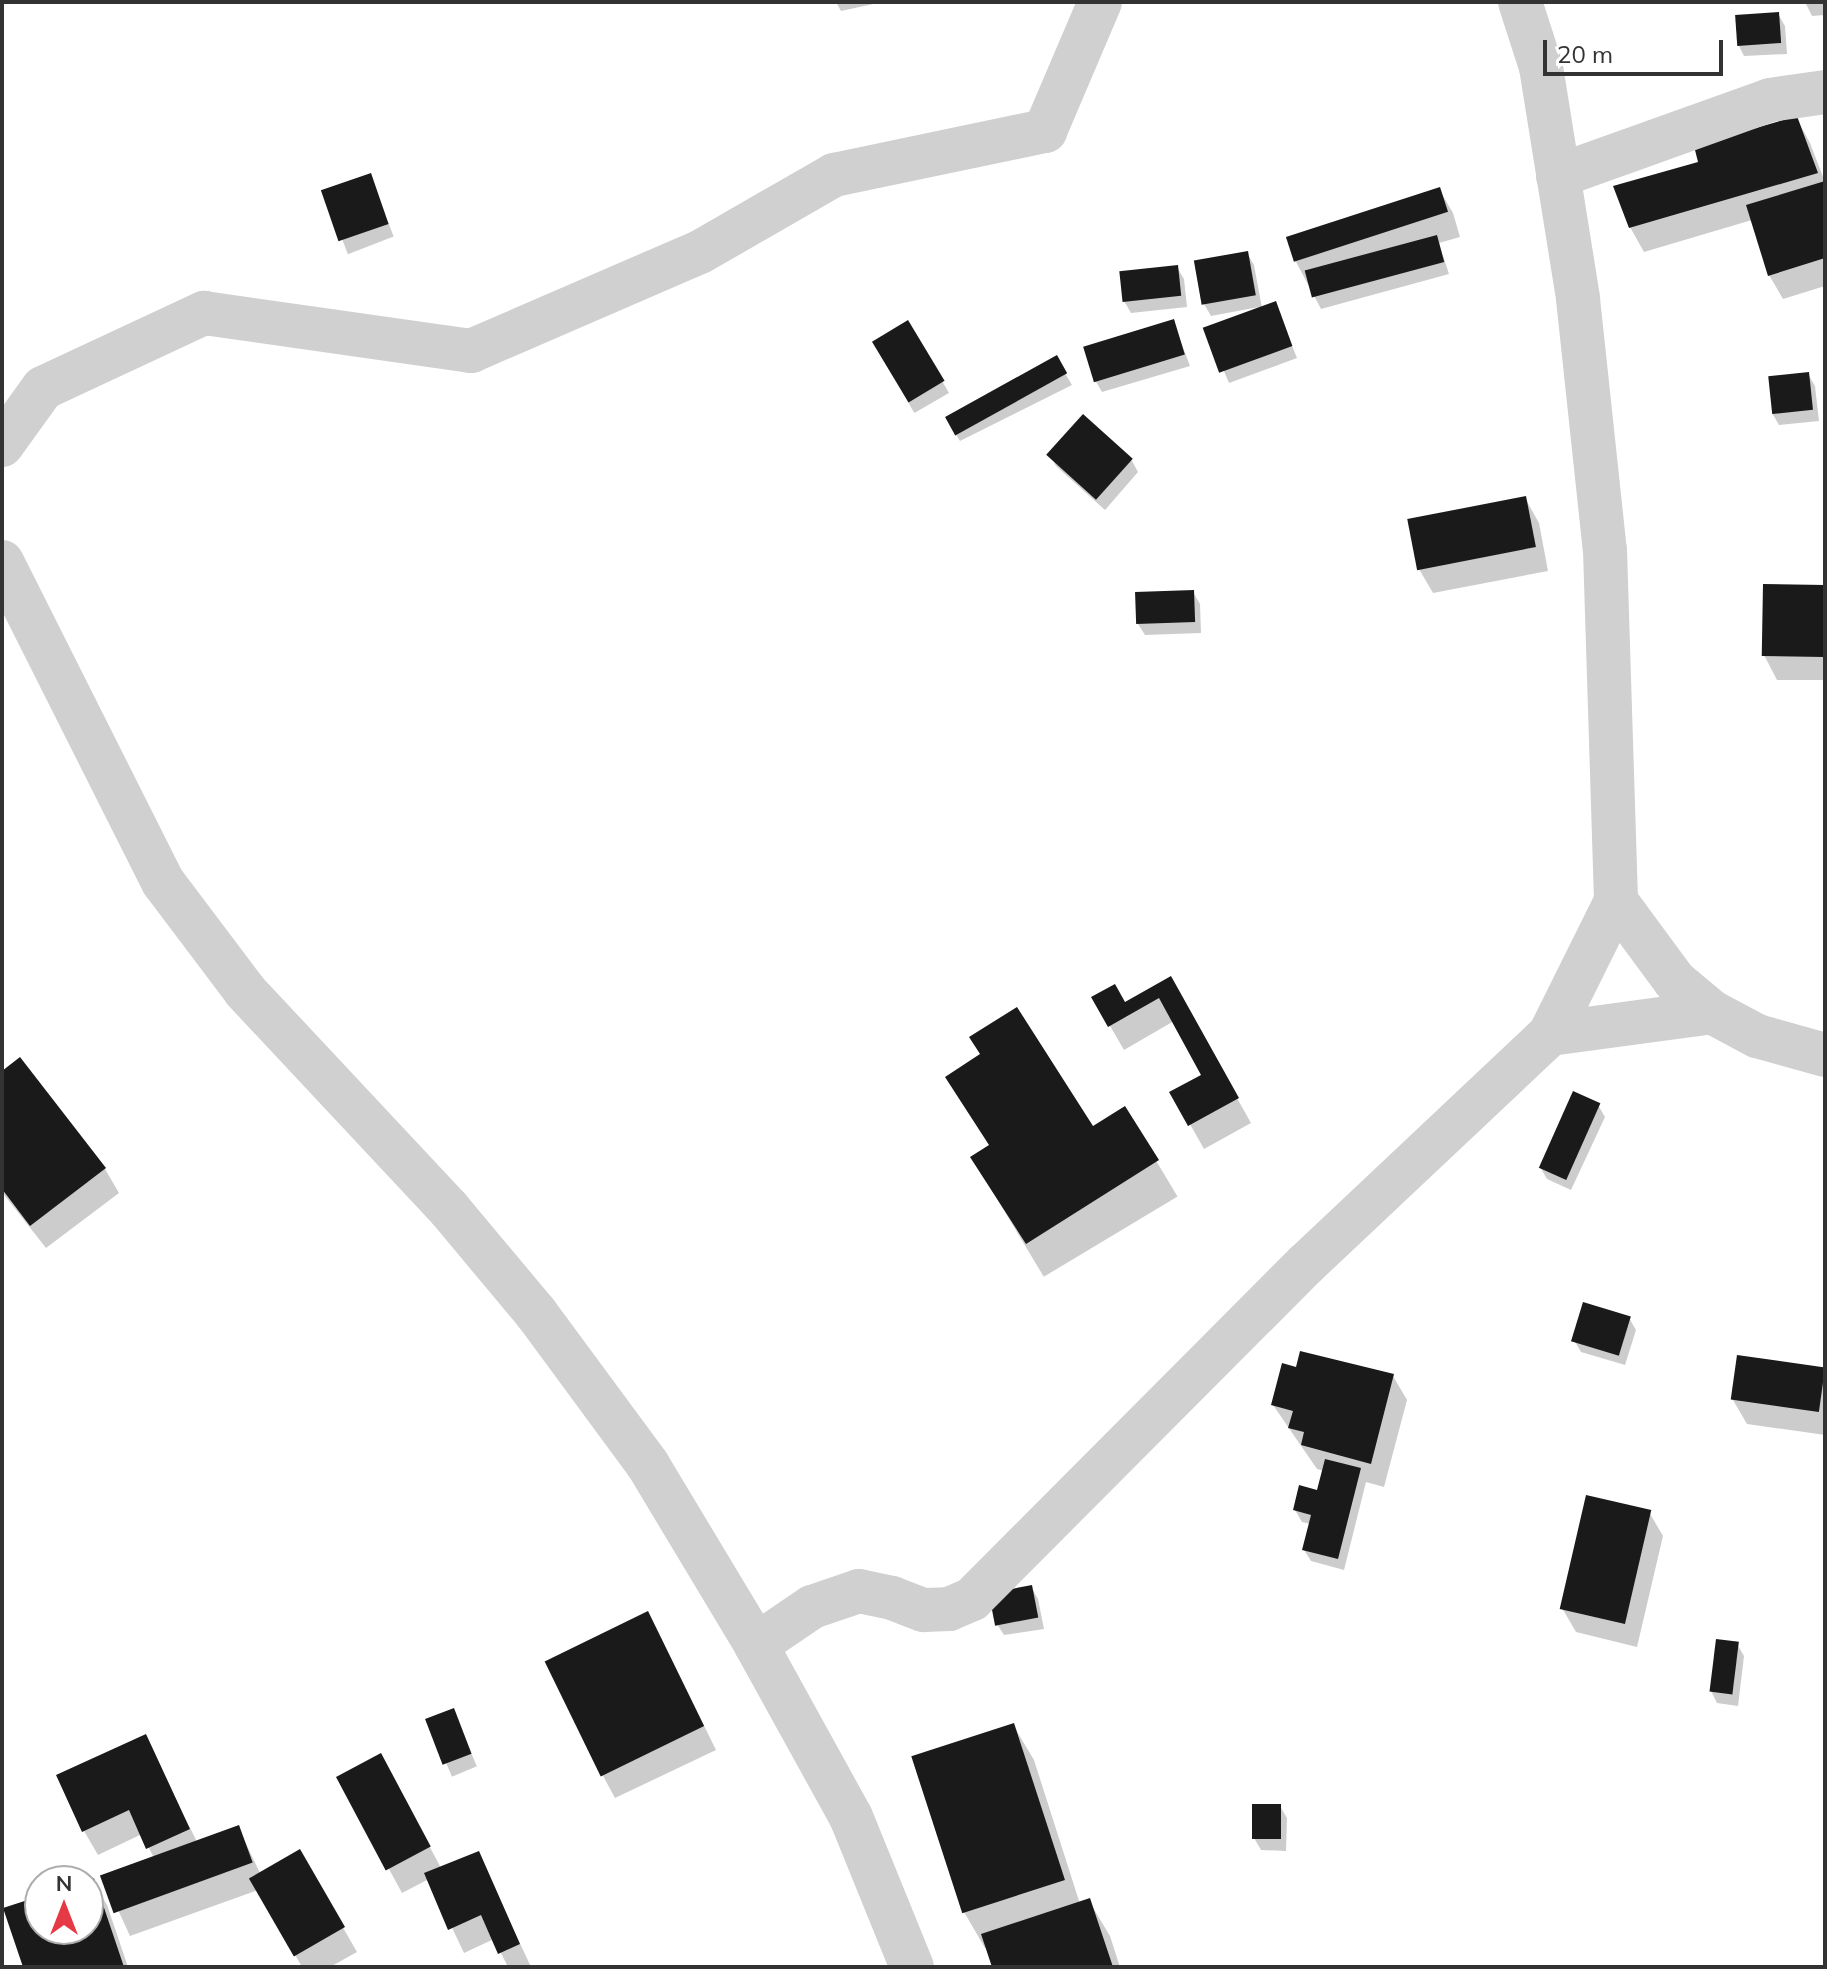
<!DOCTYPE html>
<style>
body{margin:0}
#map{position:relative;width:1827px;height:1969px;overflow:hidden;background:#fff;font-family:Mulish,sans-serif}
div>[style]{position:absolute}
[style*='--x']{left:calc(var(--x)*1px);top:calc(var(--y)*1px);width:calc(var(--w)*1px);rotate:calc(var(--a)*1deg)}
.shadow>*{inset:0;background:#0003;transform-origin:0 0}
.building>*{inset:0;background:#1a1a1a;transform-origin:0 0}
.minor>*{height:44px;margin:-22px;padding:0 22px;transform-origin:22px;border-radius:22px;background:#d0d0d0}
span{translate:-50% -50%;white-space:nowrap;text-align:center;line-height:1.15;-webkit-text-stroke:8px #fff;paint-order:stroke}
.frame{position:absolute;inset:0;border:4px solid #333;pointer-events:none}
.north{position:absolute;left:24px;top:1865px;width:80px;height:80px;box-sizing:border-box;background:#fff;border:2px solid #adadad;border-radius:50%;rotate:0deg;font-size:22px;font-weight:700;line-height:32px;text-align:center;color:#333}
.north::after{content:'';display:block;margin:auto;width:28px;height:36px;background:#e63946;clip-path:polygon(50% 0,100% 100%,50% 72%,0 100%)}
.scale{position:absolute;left:1543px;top:40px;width:180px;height:36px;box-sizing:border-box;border:4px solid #333;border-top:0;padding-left:10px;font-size:24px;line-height:28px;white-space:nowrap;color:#333;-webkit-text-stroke:6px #fff;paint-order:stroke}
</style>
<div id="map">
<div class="shadow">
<div style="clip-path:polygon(836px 2px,878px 2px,878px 3px,841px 11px)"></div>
<div style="clip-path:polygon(1805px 2px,1825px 2px,1825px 15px,1812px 16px)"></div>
<div style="clip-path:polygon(1778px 14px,1785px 26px,1787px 54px,1744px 56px,1738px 44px)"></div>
<div style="clip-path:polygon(1797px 119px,1810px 143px,1825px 182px,1825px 286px,1783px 299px,1769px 275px,1752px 220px,1644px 252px,1630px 227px)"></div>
<div style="left:370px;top:175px;width:66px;height:49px;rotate:69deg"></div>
<div style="clip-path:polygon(1439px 189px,1453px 213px,1460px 237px,1439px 243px,1449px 274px,1321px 309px,1295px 260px)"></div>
<div style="clip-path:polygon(1247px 253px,1254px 265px,1262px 308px,1275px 303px,1297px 358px,1229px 383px,1206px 329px,1259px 307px,1211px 316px,1204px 304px)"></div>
<div style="clip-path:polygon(1177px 267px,1184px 279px,1187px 307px,1131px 313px,1124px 301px)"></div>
<div style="clip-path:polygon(1173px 321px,1190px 366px,1102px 392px,1095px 380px)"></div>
<div style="left:908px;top:322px;width:82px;height:40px;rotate:60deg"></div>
<div style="clip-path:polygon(1056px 358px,1072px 385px,960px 441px,953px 430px)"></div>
<div style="clip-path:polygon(1808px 374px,1815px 386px,1819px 421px,1779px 425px,1772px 413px)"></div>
<div style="clip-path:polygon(1083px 417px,1132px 461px,1138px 472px,1105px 510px,1056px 466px,1050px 455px)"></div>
<div style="clip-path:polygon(1525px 498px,1539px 523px,1548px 571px,1433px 593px,1419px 569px)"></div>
<div style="clip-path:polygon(1825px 587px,1825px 680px,1777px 680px,1764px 655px)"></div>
<div style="clip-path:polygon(1193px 592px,1200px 604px,1201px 633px,1145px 635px,1138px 624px)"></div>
<div style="clip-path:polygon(1170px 979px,1251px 1123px,1204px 1149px,1172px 1092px,1204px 1076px,1174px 1021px,1124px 1050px,1094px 998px,1125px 1005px)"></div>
<div style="clip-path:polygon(20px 1060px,105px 1169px,119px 1193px,46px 1248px,2px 1192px,2px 1073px)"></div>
<div style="clip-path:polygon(1598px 1105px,1605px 1117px,1571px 1190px,1547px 1179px,1540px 1167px)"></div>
<div style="left:1125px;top:1109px;width:102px;height:156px;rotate:59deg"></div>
<div style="clip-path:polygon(1629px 1318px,1636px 1330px,1625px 1365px,1581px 1352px,1574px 1340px)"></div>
<div style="clip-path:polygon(1825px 1370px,1825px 1435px,1747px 1424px,1733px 1400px)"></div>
<div style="clip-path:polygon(1393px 1376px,1407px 1400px,1384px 1487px,1366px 1482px,1344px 1570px,1311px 1561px,1304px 1550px,1311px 1524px,1302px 1522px,1295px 1510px,1318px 1493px,1324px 1471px,1317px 1469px,1273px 1405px)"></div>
<div style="clip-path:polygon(1649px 1512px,1663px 1536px,1637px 1647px,1576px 1632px,1562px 1608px)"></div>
<div style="clip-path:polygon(1031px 1587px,1038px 1599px,1044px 1629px,1004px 1635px,997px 1624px,992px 1594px)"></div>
<div style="clip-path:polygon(661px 1638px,716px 1750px,615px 1798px,602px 1774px)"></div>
<div style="clip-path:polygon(1737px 1644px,1744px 1656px,1738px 1706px,1717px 1703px,1711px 1691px)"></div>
<div style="left:453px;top:1710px;width:61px;height:27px;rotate:67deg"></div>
<div style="clip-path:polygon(1013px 1725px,1034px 1760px,1080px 1904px,1089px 1901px,1110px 1936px,1120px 1967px,994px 1967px,988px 1947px,985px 1948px,964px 1912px,914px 1757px)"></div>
<div style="clip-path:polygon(145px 1736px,197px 1842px,238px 1827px,260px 1873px,299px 1851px,357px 1952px,330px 1967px,302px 1967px,258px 1890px,130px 1936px,103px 1877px,154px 1858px,142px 1834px,98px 1855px,84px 1831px)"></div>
<div style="clip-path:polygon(339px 1777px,394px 1780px,441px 1868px,478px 1853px,531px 1967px,508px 1967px,494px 1939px,464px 1953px,429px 1879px,402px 1893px)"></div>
<div style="clip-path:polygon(1280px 1806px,1287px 1818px,1286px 1851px,1261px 1850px,1254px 1838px)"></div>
<div style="clip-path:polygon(93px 1881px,107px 1905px,128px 1967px,25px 1967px,40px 1898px,40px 1929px,88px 1929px,88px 1883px)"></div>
</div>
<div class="building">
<div style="left:1779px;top:12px;width:31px;height:44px;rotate:86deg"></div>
<div style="clip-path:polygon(1797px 116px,1818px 173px,1629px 228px,1613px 186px,1698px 162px,1694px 146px)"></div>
<div style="left:371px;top:173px;width:54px;height:53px;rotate:71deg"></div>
<div style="clip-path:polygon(1825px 181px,1825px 258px,1768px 276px,1746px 205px)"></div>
<div style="left:1440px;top:187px;width:26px;height:162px;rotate:72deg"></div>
<div style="left:1437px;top:235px;width:28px;height:137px;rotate:75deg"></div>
<div style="left:1248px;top:251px;width:45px;height:55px;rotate:80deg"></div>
<div style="left:1178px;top:265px;width:31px;height:59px;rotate:84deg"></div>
<div style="left:1276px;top:301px;width:48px;height:78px;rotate:70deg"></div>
<div style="left:1174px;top:319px;width:37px;height:95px;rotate:73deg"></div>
<div style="left:908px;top:320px;width:71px;height:42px;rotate:59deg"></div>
<div style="left:1057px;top:355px;width:21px;height:128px;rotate:61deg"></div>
<div style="left:1809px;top:372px;width:38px;height:41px;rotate:84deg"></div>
<div style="left:1083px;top:414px;width:67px;height:55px;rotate:42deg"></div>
<div style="left:1526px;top:496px;width:52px;height:121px;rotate:79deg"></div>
<div style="left:1763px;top:584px;width:62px;height:72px;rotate:1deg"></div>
<div style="left:1194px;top:590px;width:32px;height:59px;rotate:88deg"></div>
<div style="clip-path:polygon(1171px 976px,1239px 1098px,1188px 1126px,1169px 1092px,1201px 1075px,1159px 998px,1108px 1027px,1091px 997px,1115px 984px,1125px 1002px)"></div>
<div style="clip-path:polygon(1017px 1007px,1093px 1126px,1125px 1106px,1159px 1160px,1026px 1244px,970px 1157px,989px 1145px,945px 1077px,980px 1054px,969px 1037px)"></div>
<div style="clip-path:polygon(20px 1057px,106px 1168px,30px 1226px,2px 1189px,2px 1071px)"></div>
<div style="left:1573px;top:1091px;width:30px;height:84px;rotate:24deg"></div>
<div style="left:1583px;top:1302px;width:50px;height:41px;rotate:17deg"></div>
<div style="clip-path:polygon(1300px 1351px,1394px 1374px,1371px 1464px,1301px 1445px,1304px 1432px,1288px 1428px,1293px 1411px,1271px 1405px,1282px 1363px,1296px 1367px)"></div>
<div style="left:1737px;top:1355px;width:89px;height:45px;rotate:8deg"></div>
<div style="clip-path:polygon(1325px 1459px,1361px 1468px,1338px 1559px,1302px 1550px,1311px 1515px,1293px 1510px,1299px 1485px,1317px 1490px)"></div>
<div style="left:1586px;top:1495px;width:67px;height:117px;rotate:13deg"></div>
<div style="left:1032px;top:1585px;width:33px;height:44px;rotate:79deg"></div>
<div style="left:648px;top:1611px;width:128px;height:115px;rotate:64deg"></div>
<div style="left:1716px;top:1639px;width:23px;height:53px;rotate:7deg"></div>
<div style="left:454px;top:1708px;width:49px;height:31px;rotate:69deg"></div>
<div style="left:1014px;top:1723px;width:165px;height:108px;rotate:72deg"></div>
<div style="clip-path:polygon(146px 1734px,190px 1829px,146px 1849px,129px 1810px,82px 1832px,56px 1775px)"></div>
<div style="left:381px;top:1753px;width:106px;height:51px;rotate:62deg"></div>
<div style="left:1252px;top:1804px;width:29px;height:35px"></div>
<div style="left:239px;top:1825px;width:40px;height:148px;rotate:70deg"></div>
<div style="left:300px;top:1849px;width:90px;height:59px;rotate:60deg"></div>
<div style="clip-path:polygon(479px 1851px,520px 1944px,498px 1954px,481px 1915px,448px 1930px,424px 1873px)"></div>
<div style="clip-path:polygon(94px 1878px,124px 1967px,23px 1967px,3px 1908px,40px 1896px,40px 1929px,88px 1929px,88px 1880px)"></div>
<div style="clip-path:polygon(1090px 1898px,1113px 1967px,992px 1967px,981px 1934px)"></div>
</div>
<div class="minor">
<div style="--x:1520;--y:2;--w:68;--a:72.1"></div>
<div style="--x:1541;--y:67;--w:235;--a:80.9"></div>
<div style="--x:1578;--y:299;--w:252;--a:83.9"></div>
<div style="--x:1605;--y:550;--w:351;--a:88.2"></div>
<div style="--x:1616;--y:901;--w:99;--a:53.6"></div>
<div style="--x:1675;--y:981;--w:48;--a:40"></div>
<div style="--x:1712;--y:1012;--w:51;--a:28.1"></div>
<div style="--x:1757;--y:1036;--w:71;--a:15.6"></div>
<div style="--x:1558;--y:176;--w:225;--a:-19.7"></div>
<div style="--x:1770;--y:100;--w:56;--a:-8.3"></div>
<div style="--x:2;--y:445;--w:70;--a:-54.3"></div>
<div style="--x:43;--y:388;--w:178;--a:-25"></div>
<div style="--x:204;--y:313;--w:270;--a:8.1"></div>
<div style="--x:471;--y:351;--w:249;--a:-23.4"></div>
<div style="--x:700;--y:252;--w:155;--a:-29.9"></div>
<div style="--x:834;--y:175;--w:216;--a:-11.8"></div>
<div style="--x:1045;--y:131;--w:140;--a:-66.9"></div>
<div style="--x:2;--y:562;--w:358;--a:63.3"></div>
<div style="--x:163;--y:882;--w:136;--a:53"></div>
<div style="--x:245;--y:991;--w:299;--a:46.9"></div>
<div style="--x:449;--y:1209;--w:136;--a:50.1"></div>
<div style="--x:536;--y:1313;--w:189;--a:53.6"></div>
<div style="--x:648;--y:1465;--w:210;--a:59"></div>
<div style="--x:756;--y:1645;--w:196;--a:61.1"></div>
<div style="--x:851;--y:1817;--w:162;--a:67.9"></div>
<div style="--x:1550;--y:1034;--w:163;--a:-7.7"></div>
<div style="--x:756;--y:1645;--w:68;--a:-34.2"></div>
<div style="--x:812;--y:1607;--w:50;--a:-18.8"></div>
<div style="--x:859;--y:1591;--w:34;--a:12"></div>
<div style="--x:892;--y:1598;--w:34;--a:21"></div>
<div style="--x:924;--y:1610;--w:25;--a:-2"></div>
<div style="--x:949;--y:1609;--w:25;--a:-23"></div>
<div style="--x:972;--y:1599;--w:473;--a:-45.1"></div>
<div style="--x:1306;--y:1264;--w:335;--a:-43.3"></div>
<div style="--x:1550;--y:1034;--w:148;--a:-63.6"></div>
</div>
<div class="frame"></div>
<div class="north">N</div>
<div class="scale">20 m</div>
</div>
